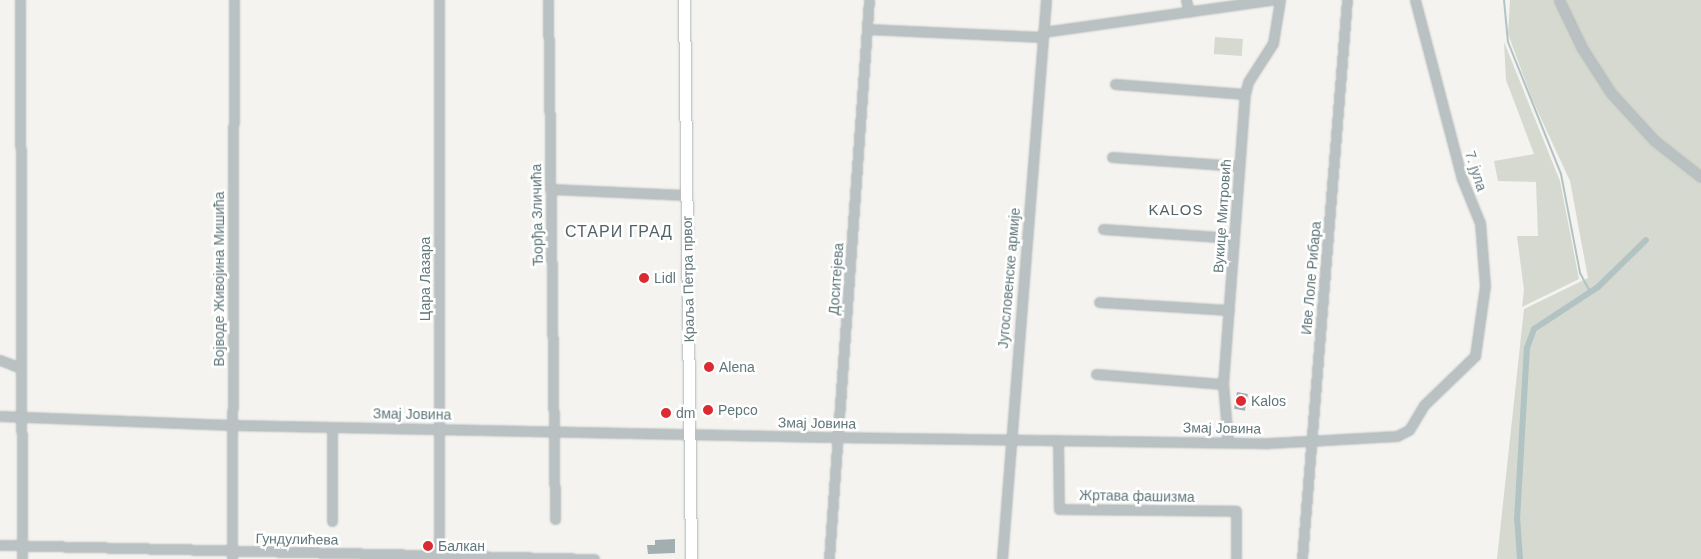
<!DOCTYPE html>
<meta charset="utf-8">
<style>
body{margin:0}
#map{position:relative;width:1701px;height:559px;overflow:hidden;background:#f4f3f0;font-family:Arial,sans-serif}
div>[style]{position:absolute}
[style*='--x']{left:calc(var(--x)*1px);top:calc(var(--y)*1px);width:calc(var(--w)*1px);rotate:calc(var(--a)*1deg)}
.green>*{inset:0;background:#d6d9d0;transform-origin:0 0}
.stream>*{height:2px;margin:-1px;padding:0 1px;transform-origin:1px;border-radius:1px;background:#b1c3c3}
.canal>*{height:6px;margin:-3px;padding:0 3px;transform-origin:3px;border-radius:3px;background:#b1c3c3}
.building>*{inset:0;background:#a2aeb0;transform-origin:0 0}
.roads{filter:drop-shadow(0 0 1px #aeb5b7) drop-shadow(0 0 1px #aeb5b7)}
.minor>*{height:9px;margin:-4.5px;padding:0 4.5px;transform-origin:4.5px;border-radius:4.5px;background:#bac1c2}
.major>*{height:11px;margin:-5.5px;padding:0 5.5px;transform-origin:5.5px;border-radius:5.5px;background:#fff}
.dots>*{width:14px;height:14px;translate:-50% -50%;box-sizing:border-box;border:2px solid #fff;border-radius:50%}
span{translate:-50% -50%;white-space:nowrap;text-align:center;line-height:1.15;-webkit-text-stroke:5px #fff;paint-order:stroke}
.street-label{font-size:14px;color:#60777a}
.poi-label{font-size:14px;color:#60777a}
.left{translate:0 -50%;text-align:left}
.neighbourhood-label{font-size:15px;color:#526266;letter-spacing:1px}
.quarter-label{font-size:16px;color:#526266;letter-spacing:1px}
</style>
<div id="map">
<div class="green">
<div style="clip-path:polygon(1510px 0,1701px 0,1701px 559px,1497px 559px,1524px 309px,1588px 278px,1570px 181px,1532px 99px,1508px 34px)"></div>
<div style="left:1215px;top:37px;width:28px;height:17px;rotate:4deg"></div>
<div style="clip-path:polygon(1504px 42px,1560px 181px,1579px 279px,1522px 307px,1524px 290px,1517px 236px,1538px 236px,1536px 182px,1498px 181px,1494px 161px,1534px 154px,1506px 80px)"></div>
</div>
<div class="stream">
<div style="--x:1504;--y:0;--w:42;--a:84.6"></div>
<div style="--x:1508;--y:42;--w:142;--a:68.1"></div>
<div style="--x:1561;--y:174;--w:101;--a:79.1"></div>
<div style="--x:1580;--y:273;--w:21;--a:62"></div>
</div>
<div class="canal">
<div style="--x:1520;--y:559;--w:39;--a:-94"></div>
<div style="--x:1517;--y:520;--w:172;--a:-86.7"></div>
<div style="--x:1527;--y:348;--w:20;--a:-70"></div>
<div style="--x:1534;--y:329;--w:77;--a:-33.3"></div>
<div style="--x:1598;--y:287;--w:67;--a:-44.4"></div>
</div>
<div class="building">
<div style="left:1237px;top:392px;width:11px;height:17px;rotate:10deg"></div>
<div style="clip-path:polygon(675px 539px,675px 553px,648px 554px,647px 545px,655px 545px,655px 540px)"></div>
</div>
<div class="roads">
<div class="minor">
<div style="--x:20;--y:0;--w:559;--a:89.8"></div>
<div style="--x:439;--y:0;--w:559;--a:90"></div>
<div style="--x:548;--y:0;--w:519;--a:89.23"></div>
<div style="--x:1186;--y:0;--w:12;--a:76"></div>
<div style="--x:1559;--y:0;--w:53;--a:64.4"></div>
<div style="--x:1582;--y:48;--w:54;--a:57.2"></div>
<div style="--x:1611;--y:93;--w:65;--a:47.5"></div>
<div style="--x:1655;--y:141;--w:58;--a:38"></div>
<div style="--x:867;--y:29;--w:176;--a:2.6"></div>
<div style="--x:1043;--y:32;--w:231;--a:-8"></div>
<div style="--x:1115;--y:84;--w:130;--a:4.4"></div>
<div style="--x:1112;--y:157;--w:127;--a:4.1"></div>
<div style="--x:550;--y:189;--w:137;--a:2.5"></div>
<div style="--x:1103;--y:229;--w:131;--a:3.9"></div>
<div style="--x:1099;--y:302;--w:130;--a:3.5"></div>
<div style="--x:0;--y:360;--w:22;--a:21"></div>
<div style="--x:1096;--y:374;--w:127;--a:4.5"></div>
<div style="--x:0;--y:416;--w:232;--a:2.2"></div>
<div style="--x:232;--y:425;--w:597;--a:1.15"></div>
<div style="--x:829;--y:437;--w:440;--a:0.8"></div>
<div style="--x:1269;--y:443;--w:128;--a:-3.1"></div>
<div style="--x:1397;--y:436;--w:13;--a:-27"></div>
<div style="--x:1409;--y:430;--w:29;--a:-59"></div>
<div style="--x:1424;--y:405;--w:71;--a:-43.9"></div>
<div style="--x:1475;--y:356;--w:71;--a:-81.9"></div>
<div style="--x:1485;--y:286;--w:63;--a:-94.5"></div>
<div style="--x:1480;--y:223;--w:48;--a:-112.2"></div>
<div style="--x:1462;--y:179;--w:185;--a:-104.7"></div>
<div style="--x:1058;--y:440;--w:69;--a:89.2"></div>
<div style="--x:1059;--y:509;--w:177;--a:0.6"></div>
<div style="--x:1236;--y:511;--w:48;--a:90"></div>
<div style="--x:1228;--y:442;--w:58;--a:-94.9"></div>
<div style="--x:1223;--y:384;--w:291;--a:-85.7"></div>
<div style="--x:1245;--y:94;--w:12;--a:-76"></div>
<div style="--x:1248;--y:82;--w:46;--a:-57.3"></div>
<div style="--x:1273;--y:43;--w:44;--a:-80.8"></div>
<div style="--x:332;--y:521;--w:94;--a:-90"></div>
<div style="--x:0;--y:545;--w:594;--a:1.35"></div>
<div style="--x:232;--y:559;--w:559;--a:-89.8"></div>
<div style="--x:829;--y:559;--w:560;--a:-85.91"></div>
<div style="--x:1002;--y:559;--w:561;--a:-85.5"></div>
<div style="--x:1302;--y:559;--w:561;--a:-85.4"></div>
</div>
<div class="major">
<div style="--x:684;--y:0;--w:559;--a:89.28"></div>
</div>
</div>
<div class="dots">
<div style="left:644px;top:278px;background:#db2a31"></div>
<div style="left:709px;top:367px;background:#db2a31"></div>
<div style="left:1241px;top:401px;background:#db2a31"></div>
<div style="left:708px;top:410px;background:#db2a31"></div>
<div style="left:666px;top:413px;background:#db2a31"></div>
<div style="left:428px;top:546px;background:#db2a31"></div>
</div>
<div class="street-label">
<span style="left:1476px;top:171px;rotate:72deg">7. јула</span>
<span style="left:537px;top:215px;rotate:-91deg">Ђорђа Зличића</span>
<span style="left:1222px;top:216px;rotate:-86deg">Вукице Митровић</span>
<span style="left:1009px;top:278px;rotate:-85deg">Југословенске армије</span>
<span style="left:1311px;top:278px;rotate:-85deg">Иве Лоле Рибара</span>
<span style="left:219px;top:279px;rotate:-90deg">Војводе Живојина Мишића</span>
<span style="left:425px;top:279px;rotate:-90deg">Цара Лазара</span>
<span style="left:688px;top:279px;rotate:-91deg">Краља Петра првог</span>
<span style="left:836px;top:279px;rotate:-86deg">Доситејева</span>
<span style="left:412px;top:414px;rotate:1deg">Змај Јовина</span>
<span style="left:817px;top:423px;rotate:1deg">Змај Јовина</span>
<span style="left:1222px;top:428px;rotate:1deg">Змај Јовина</span>
<span style="left:1137px;top:496px;rotate:1deg">Жртава фашизма</span>
<span style="left:297px;top:539px;rotate:1deg">Гундулићева</span>
</div>
<div class="poi-label">
<span class="left" style="left:654px;top:278px">Lidl</span>
<span class="left" style="left:719px;top:367px">Alena</span>
<span class="left" style="left:1251px;top:401px">Kalos</span>
<span class="left" style="left:718px;top:410px">Pepco</span>
<span class="left" style="left:676px;top:413px">dm</span>
<span class="left" style="left:438px;top:546px">Балкан</span>
</div>
<div class="neighbourhood-label">
<span style="left:1176px;top:210px">KALOS</span>
</div>
<div class="quarter-label">
<span style="left:619px;top:232px">СТАРИ ГРАД</span>
</div>
</div>
